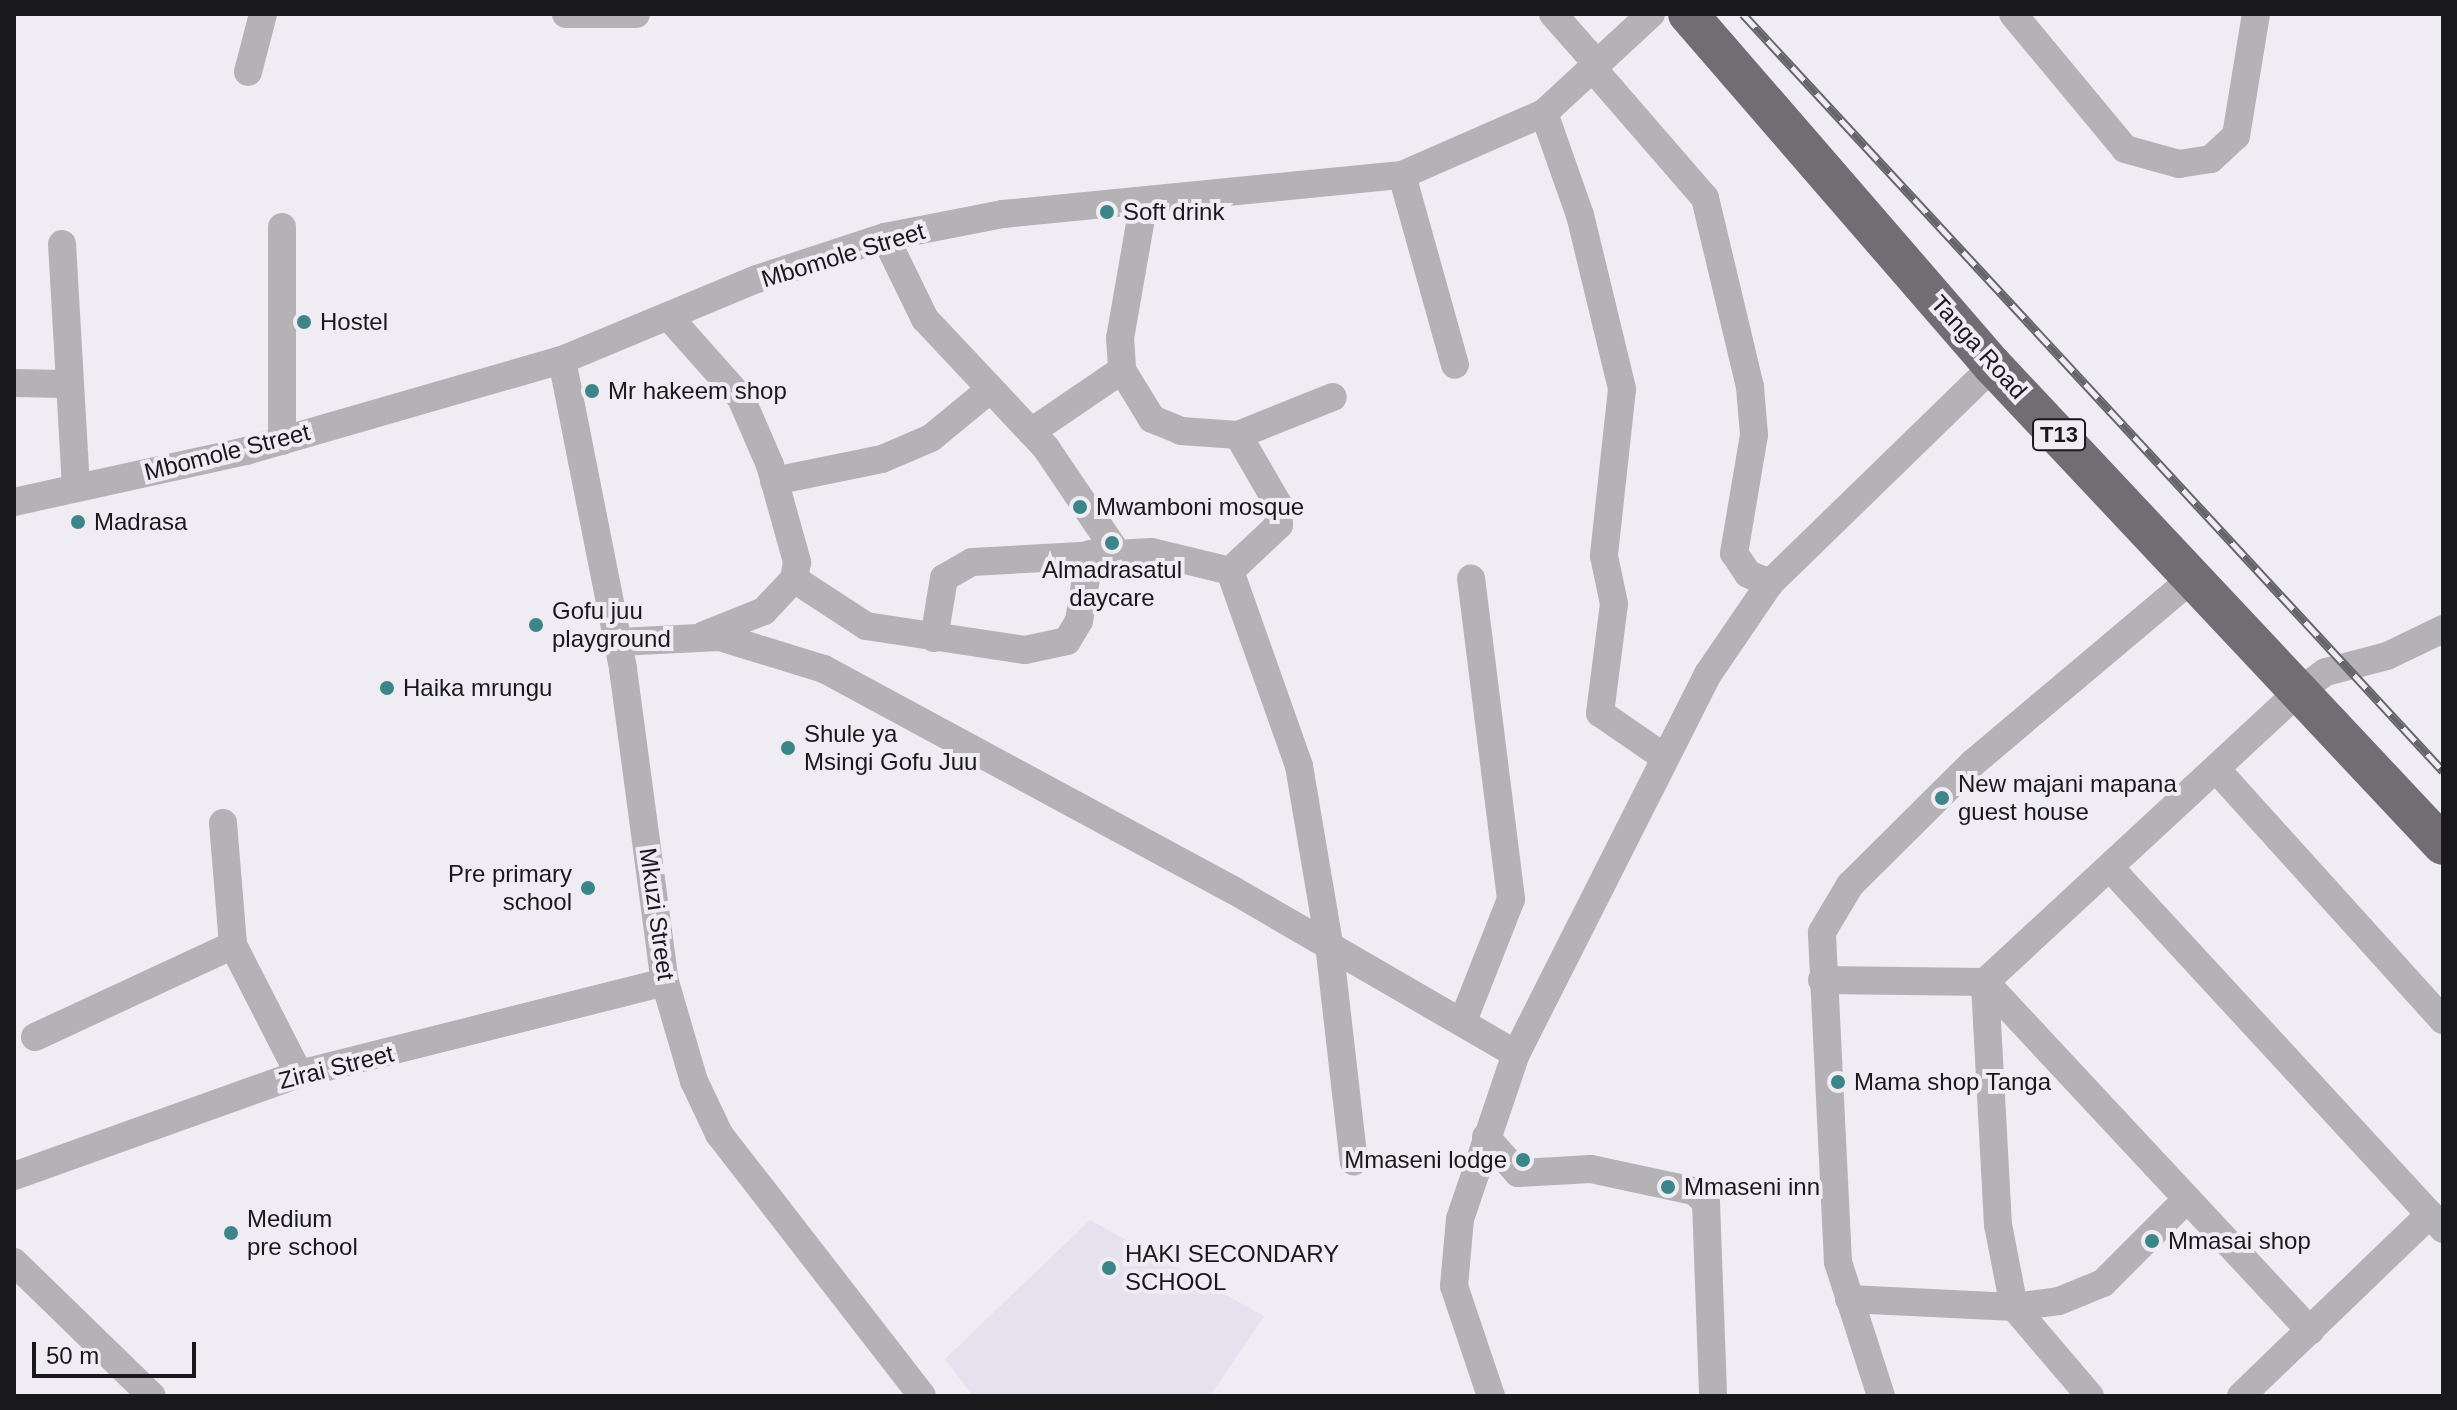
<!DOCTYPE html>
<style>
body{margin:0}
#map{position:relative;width:2457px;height:1410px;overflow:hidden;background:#efedf3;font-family:Arial,sans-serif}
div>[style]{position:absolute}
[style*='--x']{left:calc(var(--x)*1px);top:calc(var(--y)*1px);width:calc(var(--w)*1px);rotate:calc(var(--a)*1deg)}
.built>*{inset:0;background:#e5e1ee}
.minor>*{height:28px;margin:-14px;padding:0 14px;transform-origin:14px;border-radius:14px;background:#b4b2b4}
.highway>*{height:40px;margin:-20px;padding:0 20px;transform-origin:20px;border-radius:20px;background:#716d72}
.rail>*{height:9px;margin-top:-4.5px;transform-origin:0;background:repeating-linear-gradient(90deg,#efedf3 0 18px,#666568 0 36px);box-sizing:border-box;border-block:2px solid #666568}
.dots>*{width:22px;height:22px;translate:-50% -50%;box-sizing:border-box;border:4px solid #efedf3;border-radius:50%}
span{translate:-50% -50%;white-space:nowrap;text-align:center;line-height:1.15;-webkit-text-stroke:8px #efedf3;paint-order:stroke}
.shield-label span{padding:2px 6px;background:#efedf3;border:2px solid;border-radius:6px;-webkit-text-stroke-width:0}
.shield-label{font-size:22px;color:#19181a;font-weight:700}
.poi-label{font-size:24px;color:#19181a}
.left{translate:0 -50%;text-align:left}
.right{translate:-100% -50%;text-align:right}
.street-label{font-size:24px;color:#19181a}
.frame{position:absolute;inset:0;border:16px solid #19181a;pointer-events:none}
.scale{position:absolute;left:32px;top:1342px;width:164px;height:36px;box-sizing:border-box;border:4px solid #19181a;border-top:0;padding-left:10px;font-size:24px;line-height:28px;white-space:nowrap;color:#19181a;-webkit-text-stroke:6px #efedf3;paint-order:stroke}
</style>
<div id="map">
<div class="built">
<div style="clip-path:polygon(1090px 1220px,1264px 1316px,1210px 1396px,973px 1396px,945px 1359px)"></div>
</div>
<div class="minor">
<div style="--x:566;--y:14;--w:70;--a:0"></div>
<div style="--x:1553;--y:14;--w:69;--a:48.5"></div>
<div style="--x:2013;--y:14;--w:175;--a:50.3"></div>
<div style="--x:2125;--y:149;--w:56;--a:15.5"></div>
<div style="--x:2179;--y:164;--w:32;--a:-9"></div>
<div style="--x:2211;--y:159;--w:34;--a:-43"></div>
<div style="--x:2236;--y:136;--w:124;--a:-80.7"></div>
<div style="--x:1595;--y:71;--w:168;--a:49.1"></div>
<div style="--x:1705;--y:198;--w:194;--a:76.6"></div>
<div style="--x:1750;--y:387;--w:48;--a:85.2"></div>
<div style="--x:1754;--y:435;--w:120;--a:99.6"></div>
<div style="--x:1734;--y:553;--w:25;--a:56"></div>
<div style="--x:1748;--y:574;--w:24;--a:22"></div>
<div style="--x:248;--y:72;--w:60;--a:-75.5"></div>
<div style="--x:1544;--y:113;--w:108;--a:70.6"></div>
<div style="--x:1580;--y:215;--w:179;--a:76.4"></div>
<div style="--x:1622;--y:389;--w:168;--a:96.2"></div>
<div style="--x:1604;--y:556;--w:49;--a:78.2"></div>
<div style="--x:1614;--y:604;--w:110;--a:97.3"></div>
<div style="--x:1600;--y:713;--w:78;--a:34.5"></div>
<div style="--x:1402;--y:175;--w:197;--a:74.4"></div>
<div style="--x:1144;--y:201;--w:139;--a:99.9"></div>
<div style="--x:1120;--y:338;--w:32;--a:86"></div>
<div style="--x:1122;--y:370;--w:57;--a:58.5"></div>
<div style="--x:1152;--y:419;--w:31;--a:22"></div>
<div style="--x:1181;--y:431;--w:57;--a:4"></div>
<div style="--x:1238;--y:435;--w:102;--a:-21.8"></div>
<div style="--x:282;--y:227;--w:214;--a:90"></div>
<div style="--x:885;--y:237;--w:91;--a:64"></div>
<div style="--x:925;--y:319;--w:177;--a:46.8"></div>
<div style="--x:1046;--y:448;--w:127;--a:55.9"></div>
<div style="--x:62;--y:244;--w:242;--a:86.7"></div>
<div style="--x:669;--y:317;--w:108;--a:48.4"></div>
<div style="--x:741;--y:398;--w:73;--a:66.6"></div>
<div style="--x:770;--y:465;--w:101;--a:74.4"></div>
<div style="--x:797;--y:562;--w:17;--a:100"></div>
<div style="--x:794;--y:579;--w:44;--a:133.2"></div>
<div style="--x:764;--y:611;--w:65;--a:158.2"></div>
<div style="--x:562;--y:360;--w:315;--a:78.8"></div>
<div style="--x:623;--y:669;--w:316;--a:82.4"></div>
<div style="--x:665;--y:982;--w:103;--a:73.7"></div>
<div style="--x:694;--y:1081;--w:59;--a:64.7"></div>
<div style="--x:719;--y:1134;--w:331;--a:52.2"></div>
<div style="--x:14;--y:383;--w:51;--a:1.1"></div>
<div style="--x:1031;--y:432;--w:110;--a:-34.3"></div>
<div style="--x:774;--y:481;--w:110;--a:-11.5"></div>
<div style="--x:882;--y:459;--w:53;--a:-23.2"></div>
<div style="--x:931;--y:438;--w:72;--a:-39.4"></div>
<div style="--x:14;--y:502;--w:238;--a:-12.4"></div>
<div style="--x:246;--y:451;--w:329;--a:-16.1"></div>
<div style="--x:562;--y:360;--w:211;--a:-22.6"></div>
<div style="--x:757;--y:279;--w:135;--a:-18.2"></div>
<div style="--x:885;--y:237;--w:120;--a:-11"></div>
<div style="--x:1003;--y:214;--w:401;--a:-5.6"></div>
<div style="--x:1402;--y:175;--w:155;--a:-23.6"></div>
<div style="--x:1544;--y:113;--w:146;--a:-42.8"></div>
<div style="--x:1230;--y:571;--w:67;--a:-43.2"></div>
<div style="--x:1279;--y:525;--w:21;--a:-93"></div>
<div style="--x:1278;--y:504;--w:80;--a:-120.1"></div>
<div style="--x:794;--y:579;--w:86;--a:33.1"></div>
<div style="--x:866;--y:626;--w:161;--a:8.6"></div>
<div style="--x:1025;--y:650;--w:43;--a:-12.1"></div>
<div style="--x:1067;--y:641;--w:23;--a:-59"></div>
<div style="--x:1079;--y:621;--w:68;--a:-80.7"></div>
<div style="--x:934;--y:638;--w:61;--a:-80.5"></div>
<div style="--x:944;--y:578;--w:32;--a:-30"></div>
<div style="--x:972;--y:562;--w:180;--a:-3.2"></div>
<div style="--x:1152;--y:552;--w:80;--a:13.7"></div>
<div style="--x:1230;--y:571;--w:207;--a:70.5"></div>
<div style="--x:1299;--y:766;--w:181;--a:80.4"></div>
<div style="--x:1329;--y:944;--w:219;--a:83.5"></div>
<div style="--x:618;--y:642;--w:102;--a:-2.8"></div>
<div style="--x:720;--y:637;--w:109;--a:17.1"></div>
<div style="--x:824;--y:669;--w:465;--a:28.4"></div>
<div style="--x:1233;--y:890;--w:327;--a:30.1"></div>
<div style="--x:2217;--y:770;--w:337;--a:47.9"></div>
<div style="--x:223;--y:823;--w:122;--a:85.3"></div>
<div style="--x:233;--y:945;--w:145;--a:62.9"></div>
<div style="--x:2113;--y:871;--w:487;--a:47.3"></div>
<div style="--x:1822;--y:980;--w:163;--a:0.7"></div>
<div style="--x:1985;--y:982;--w:477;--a:47"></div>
<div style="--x:1463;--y:1021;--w:131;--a:-68.5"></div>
<div style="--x:1511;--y:899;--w:323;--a:-97.1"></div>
<div style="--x:35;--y:1037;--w:218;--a:-24.9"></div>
<div style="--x:1486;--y:1137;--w:48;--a:48.4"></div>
<div style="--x:1518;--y:1173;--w:73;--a:-3.1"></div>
<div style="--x:1591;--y:1169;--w:105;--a:12.1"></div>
<div style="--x:1694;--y:1191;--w:16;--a:43"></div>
<div style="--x:1706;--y:1202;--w:194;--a:87.9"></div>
<div style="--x:14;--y:1176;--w:303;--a:-19.7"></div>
<div style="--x:299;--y:1074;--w:377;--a:-14.1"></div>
<div style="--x:14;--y:1262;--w:192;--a:44.2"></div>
<div style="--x:1849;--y:1299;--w:165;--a:2.8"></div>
<div style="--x:2014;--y:1307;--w:45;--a:-7.6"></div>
<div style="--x:2059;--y:1301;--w:48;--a:-22.2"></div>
<div style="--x:2103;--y:1283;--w:115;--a:-45"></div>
<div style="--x:1491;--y:1396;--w:116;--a:-108.6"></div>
<div style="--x:1454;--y:1286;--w:67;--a:-84.9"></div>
<div style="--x:1460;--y:1219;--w:174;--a:-71.3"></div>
<div style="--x:1516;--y:1054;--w:426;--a:-63.2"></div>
<div style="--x:1708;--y:674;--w:110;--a:-55.7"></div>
<div style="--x:1770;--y:583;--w:311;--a:-44.2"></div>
<div style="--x:1881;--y:1396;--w:141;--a:-107.8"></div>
<div style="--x:1838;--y:1262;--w:330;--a:-92.8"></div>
<div style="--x:1822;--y:932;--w:55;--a:-59.2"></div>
<div style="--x:1850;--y:885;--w:173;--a:-44.8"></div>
<div style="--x:1973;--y:763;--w:290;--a:-40.1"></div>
<div style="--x:2090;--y:1396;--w:117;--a:-130.5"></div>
<div style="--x:2014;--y:1307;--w:84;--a:-101"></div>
<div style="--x:1998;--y:1225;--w:243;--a:-93.1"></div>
<div style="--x:1985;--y:982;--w:427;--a:-42.8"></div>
<div style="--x:2298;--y:692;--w:34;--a:-36"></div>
<div style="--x:2326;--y:672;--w:63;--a:-14.7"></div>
<div style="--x:2387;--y:656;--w:62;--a:-25.7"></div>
<div style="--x:2241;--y:1396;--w:262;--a:-43.9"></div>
</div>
<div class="highway">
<div style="--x:1688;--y:14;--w:466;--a:49.1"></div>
<div style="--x:1993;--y:366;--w:657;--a:46.79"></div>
</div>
<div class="rail">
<div style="--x:1743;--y:14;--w:1031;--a:47.24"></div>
</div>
<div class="dots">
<div style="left:1107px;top:212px;background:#3d8589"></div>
<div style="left:304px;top:322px;background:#3d8589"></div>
<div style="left:592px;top:391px;background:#3d8589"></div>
<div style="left:1080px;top:507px;background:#3d8589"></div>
<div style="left:78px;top:522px;background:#3d8589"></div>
<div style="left:1112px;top:543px;background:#3d8589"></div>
<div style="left:536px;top:625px;background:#3d8589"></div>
<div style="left:387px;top:688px;background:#3d8589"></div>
<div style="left:788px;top:748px;background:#3d8589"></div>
<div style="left:1942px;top:798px;background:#3d8589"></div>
<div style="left:588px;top:888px;background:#3d8589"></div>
<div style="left:1838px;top:1082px;background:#3d8589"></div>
<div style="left:1523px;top:1160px;background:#3d8589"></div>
<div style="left:1668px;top:1187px;background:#3d8589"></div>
<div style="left:231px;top:1233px;background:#3d8589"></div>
<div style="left:2152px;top:1241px;background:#3d8589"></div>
<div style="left:1109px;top:1268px;background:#3d8589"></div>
</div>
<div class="shield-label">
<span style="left:2059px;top:435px">T13</span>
</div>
<div class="poi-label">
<span class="left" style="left:1123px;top:212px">Soft drink</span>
<span class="left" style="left:320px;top:322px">Hostel</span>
<span class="left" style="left:608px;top:391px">Mr hakeem shop</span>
<span class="left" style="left:1096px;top:507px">Mwamboni mosque</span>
<span class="left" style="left:94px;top:522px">Madrasa</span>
<span style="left:1112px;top:584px">Almadrasatul<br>daycare</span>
<span class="left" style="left:552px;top:625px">Gofu juu<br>playground</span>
<span class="left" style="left:403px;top:688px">Haika mrungu</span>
<span class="left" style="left:804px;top:748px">Shule ya<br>Msingi Gofu Juu</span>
<span class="left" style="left:1958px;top:798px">New majani mapana<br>guest house</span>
<span class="right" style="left:572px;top:888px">Pre primary<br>school</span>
<span class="left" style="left:1854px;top:1082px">Mama shop Tanga</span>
<span class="right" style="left:1507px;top:1160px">Mmaseni lodge</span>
<span class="left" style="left:1684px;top:1187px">Mmaseni inn</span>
<span class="left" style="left:247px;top:1233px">Medium<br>pre school</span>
<span class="left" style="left:2168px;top:1241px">Mmasai shop</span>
<span class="left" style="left:1125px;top:1268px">HAKI SECONDARY<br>SCHOOL</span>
</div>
<div class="street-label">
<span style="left:843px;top:255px;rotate:-17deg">Mbomole Street</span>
<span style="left:1979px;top:347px;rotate:48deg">Tanga Road</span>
<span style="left:227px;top:452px;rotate:-14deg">Mbomole Street</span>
<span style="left:657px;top:914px;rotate:82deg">Mkuzi Street</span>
<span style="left:336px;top:1067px;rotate:-14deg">Zirai Street</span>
</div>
<div class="frame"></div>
<div class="scale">50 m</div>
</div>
